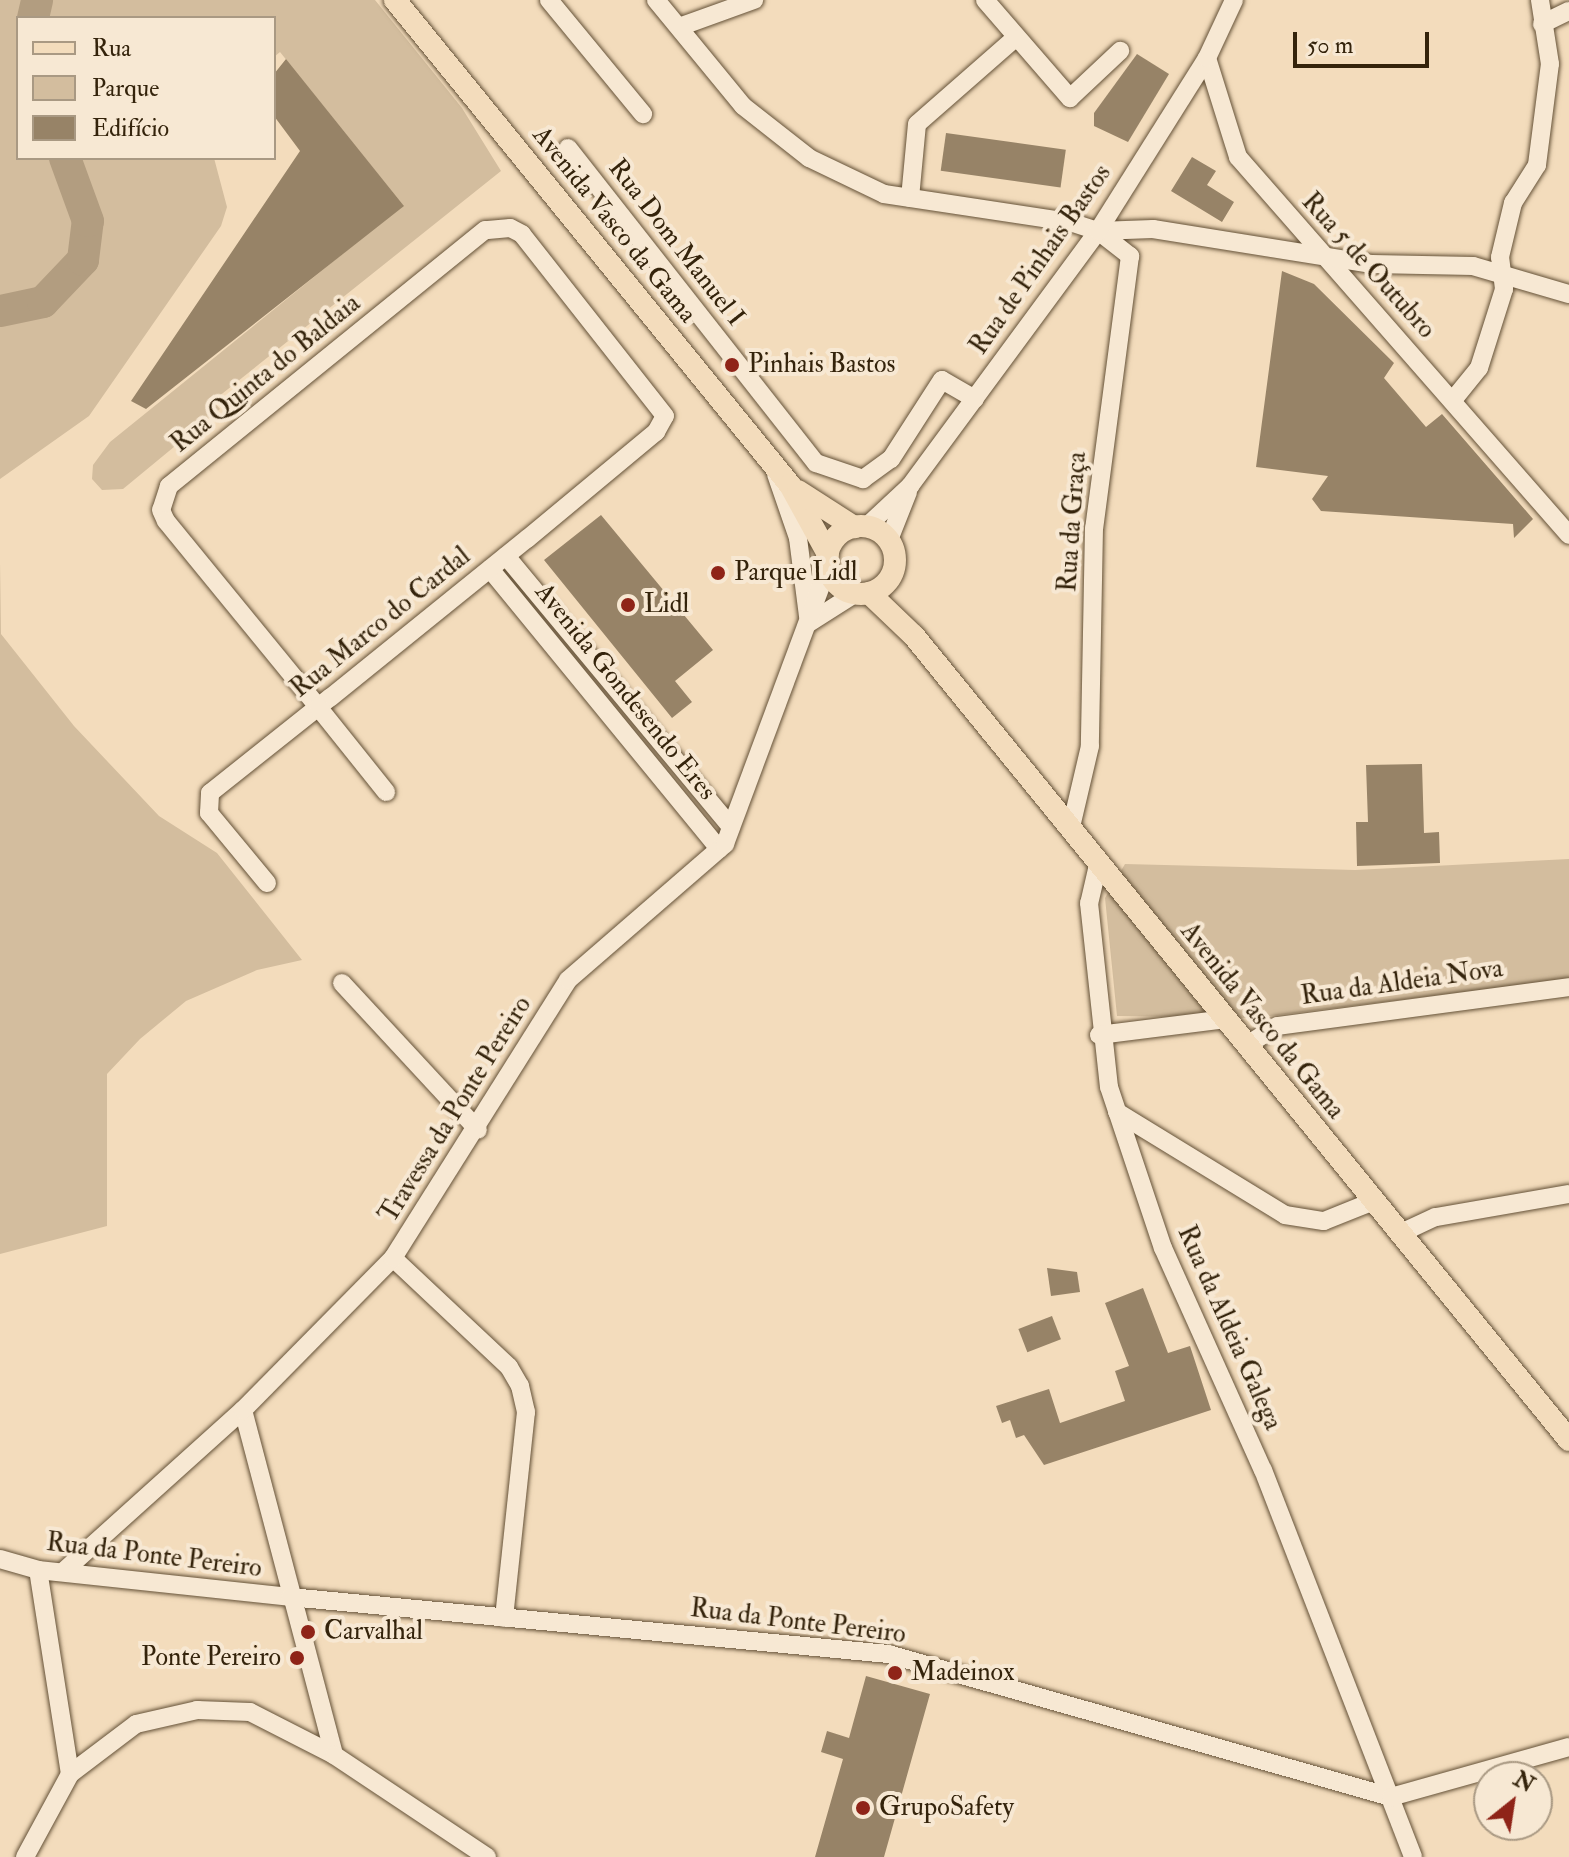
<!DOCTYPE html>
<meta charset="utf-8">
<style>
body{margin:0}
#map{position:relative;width:1569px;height:1857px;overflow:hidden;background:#f3dcbc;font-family:"IM FELL Double Pica",serif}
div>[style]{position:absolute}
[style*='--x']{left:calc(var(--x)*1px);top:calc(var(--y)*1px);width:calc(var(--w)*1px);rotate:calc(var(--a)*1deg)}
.green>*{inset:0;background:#d3bd9e}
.river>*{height:32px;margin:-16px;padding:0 16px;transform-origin:16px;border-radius:16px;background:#b29d80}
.building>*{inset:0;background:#978367;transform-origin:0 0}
.roads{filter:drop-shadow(0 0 2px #645137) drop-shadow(0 0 2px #645137)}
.minor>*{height:18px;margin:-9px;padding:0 9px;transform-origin:9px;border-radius:9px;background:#f7e8d3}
.major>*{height:22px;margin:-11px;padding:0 11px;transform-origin:11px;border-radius:11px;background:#f3dcbc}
.major>.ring{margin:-11px;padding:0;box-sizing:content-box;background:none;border:22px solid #f3dcbc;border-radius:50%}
.dots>*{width:22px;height:22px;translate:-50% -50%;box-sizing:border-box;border:4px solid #f7e8d3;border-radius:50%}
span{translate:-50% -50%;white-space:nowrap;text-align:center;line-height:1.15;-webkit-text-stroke:8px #f7e8d3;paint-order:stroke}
.street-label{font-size:26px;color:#34230b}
.poi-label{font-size:26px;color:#34230b}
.left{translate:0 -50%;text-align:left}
.right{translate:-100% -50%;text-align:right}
.legend{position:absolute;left:16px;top:16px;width:260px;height:144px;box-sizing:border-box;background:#f7e8d3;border:2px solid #a99983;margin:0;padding:10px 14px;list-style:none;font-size:24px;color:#34230b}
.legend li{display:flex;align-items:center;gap:16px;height:40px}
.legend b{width:40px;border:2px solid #a99983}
.north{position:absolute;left:1473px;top:1761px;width:80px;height:80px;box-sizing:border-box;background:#f7e8d3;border:2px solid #a99983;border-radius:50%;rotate:30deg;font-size:22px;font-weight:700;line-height:32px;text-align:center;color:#34230b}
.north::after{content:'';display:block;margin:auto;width:28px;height:36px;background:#8f2418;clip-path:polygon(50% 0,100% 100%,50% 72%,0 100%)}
.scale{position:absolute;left:1293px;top:32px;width:136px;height:36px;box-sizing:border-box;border:4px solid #34230b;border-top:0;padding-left:10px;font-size:24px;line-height:28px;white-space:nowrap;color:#34230b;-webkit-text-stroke:6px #f7e8d3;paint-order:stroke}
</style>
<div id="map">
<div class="green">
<div style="clip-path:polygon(0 0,375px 0,462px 108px,501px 171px,213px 401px,220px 409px,123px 489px,102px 490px,92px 479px,93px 465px,110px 442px,403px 205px,280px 52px,274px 57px,274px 18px,18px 18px,18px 158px,214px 158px,227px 207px,221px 226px,89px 416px,0 479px)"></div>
<div style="clip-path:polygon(0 562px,1px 634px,74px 726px,159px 816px,217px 853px,302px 960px,257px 970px,186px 1001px,140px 1039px,107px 1074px,107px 1226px,0 1254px)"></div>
<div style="clip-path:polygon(1569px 859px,1569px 979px,1254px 1018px,1117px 1016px,1105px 898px,1125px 864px,1355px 870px)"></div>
</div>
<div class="river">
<div style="--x:33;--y:18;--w:18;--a:-77"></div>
<div style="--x:0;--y:311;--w:44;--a:-11.8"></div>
<div style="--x:43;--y:302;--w:58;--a:-46.4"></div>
<div style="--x:83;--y:260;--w:39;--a:-83"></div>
<div style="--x:88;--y:221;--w:67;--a:-110.1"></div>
</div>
<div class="building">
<div style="clip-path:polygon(1137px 54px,1169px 74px,1128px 142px,1094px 126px,1094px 113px)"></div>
<div style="clip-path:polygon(286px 59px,404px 206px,146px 409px,131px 401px,300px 151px,274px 116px,274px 74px)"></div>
<div style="left:946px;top:133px;width:121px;height:38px;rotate:8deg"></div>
<div style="clip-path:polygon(1192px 157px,1216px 171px,1207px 185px,1234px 202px,1222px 222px,1171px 191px)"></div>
<div style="clip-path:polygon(1282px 271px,1314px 284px,1394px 363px,1384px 378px,1426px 427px,1442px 414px,1533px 519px,1514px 538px,1513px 524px,1321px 511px,1312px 499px,1328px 476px,1256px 467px)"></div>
<div style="clip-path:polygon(601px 515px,713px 650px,675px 681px,692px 702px,672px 718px,544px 560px)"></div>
<div style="clip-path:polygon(1422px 764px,1424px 833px,1439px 832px,1440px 863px,1357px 866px,1356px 822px,1368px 822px,1366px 765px)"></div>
<div style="clip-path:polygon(1047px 1268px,1077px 1272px,1080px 1292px,1051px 1296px)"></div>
<div style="clip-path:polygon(1143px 1288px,1168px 1353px,1190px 1346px,1211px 1410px,1044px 1465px,1024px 1435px,1016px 1438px,1010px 1420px,1002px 1423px,996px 1406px,1049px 1389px,1060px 1423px,1125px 1401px,1115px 1371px,1129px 1366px,1105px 1303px)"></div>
<div style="left:1052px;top:1316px;width:25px;height:36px;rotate:69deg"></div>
<div style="clip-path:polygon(866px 1676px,930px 1694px,884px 1857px,815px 1857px,843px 1759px,821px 1752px,827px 1731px,849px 1738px)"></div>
</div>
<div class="roads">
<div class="minor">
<div style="--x:549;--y:0;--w:148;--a:50.5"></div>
<div style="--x:656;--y:0;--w:137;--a:50.6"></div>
<div style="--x:743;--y:106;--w:84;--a:38.2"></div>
<div style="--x:809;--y:158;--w:83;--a:25.6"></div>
<div style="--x:884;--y:194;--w:188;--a:8.6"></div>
<div style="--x:1070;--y:222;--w:29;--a:18"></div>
<div style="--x:1098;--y:231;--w:41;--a:38"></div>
<div style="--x:1130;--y:256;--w:274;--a:97.5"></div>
<div style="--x:1094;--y:528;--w:218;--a:91.1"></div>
<div style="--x:1090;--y:746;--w:87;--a:103.2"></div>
<div style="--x:985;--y:0;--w:130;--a:49.1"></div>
<div style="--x:1070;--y:98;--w:69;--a:-43.2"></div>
<div style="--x:1542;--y:24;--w:30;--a:-26"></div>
<div style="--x:679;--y:27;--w:80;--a:-19.8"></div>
<div style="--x:1207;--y:58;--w:104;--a:72.6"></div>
<div style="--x:1238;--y:157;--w:502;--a:48.79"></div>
<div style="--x:568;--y:148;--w:401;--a:51.8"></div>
<div style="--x:816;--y:463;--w:50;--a:18.8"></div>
<div style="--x:863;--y:479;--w:34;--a:-36"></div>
<div style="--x:891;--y:459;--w:94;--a:-57.2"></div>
<div style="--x:942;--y:380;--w:38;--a:30"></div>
<div style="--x:910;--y:198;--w:74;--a:-84.6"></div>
<div style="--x:917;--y:124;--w:129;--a:-41.2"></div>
<div style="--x:1098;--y:231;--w:55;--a:-2.1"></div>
<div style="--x:1153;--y:229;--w:222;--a:9.1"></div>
<div style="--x:1372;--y:264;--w:101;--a:1.1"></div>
<div style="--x:1473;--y:266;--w:100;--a:16.3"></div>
<div style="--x:1453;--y:400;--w:41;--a:-50.9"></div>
<div style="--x:1479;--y:368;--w:83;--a:-72.4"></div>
<div style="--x:1504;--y:289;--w:32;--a:-97"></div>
<div style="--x:1500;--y:257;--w:56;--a:-76.5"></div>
<div style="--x:1513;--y:203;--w:45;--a:-57.7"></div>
<div style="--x:1537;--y:165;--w:102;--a:-82.7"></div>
<div style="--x:1550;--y:64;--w:65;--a:-98.9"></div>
<div style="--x:776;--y:474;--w:68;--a:71"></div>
<div style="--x:798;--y:538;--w:79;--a:82.7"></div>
<div style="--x:867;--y:526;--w:59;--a:-42.9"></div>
<div style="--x:910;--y:486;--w:317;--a:-53.6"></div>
<div style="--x:1098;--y:231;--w:204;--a:-57.8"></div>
<div style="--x:1207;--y:58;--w:64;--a:-65"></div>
<div style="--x:889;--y:540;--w:52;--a:-68.4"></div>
<div style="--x:506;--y:556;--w:352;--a:50.3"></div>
<div style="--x:490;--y:569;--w:362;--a:50.7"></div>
<div style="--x:809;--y:623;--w:56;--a:-32.6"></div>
<div style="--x:1098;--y:865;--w:39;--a:103"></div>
<div style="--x:1089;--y:903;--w:185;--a:83.8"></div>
<div style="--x:1109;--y:1087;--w:170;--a:71.5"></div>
<div style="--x:1163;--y:1248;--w:243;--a:65.8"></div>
<div style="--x:1263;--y:1470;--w:415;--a:68.8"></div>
<div style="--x:267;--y:883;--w:91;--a:-129.6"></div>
<div style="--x:209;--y:813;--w:20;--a:-87"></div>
<div style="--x:210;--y:793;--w:138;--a:-38.5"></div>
<div style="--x:318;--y:707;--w:16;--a:-38"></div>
<div style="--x:331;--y:697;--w:252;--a:-38.9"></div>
<div style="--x:527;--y:539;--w:168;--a:-39.7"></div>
<div style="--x:656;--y:432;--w:18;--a:-61"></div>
<div style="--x:665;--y:416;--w:231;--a:-128.2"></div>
<div style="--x:522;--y:234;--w:13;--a:-153"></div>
<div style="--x:510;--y:228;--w:25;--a:175"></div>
<div style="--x:485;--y:230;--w:407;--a:141"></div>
<div style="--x:169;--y:486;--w:25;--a:108"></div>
<div style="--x:161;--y:510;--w:12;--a:66"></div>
<div style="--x:166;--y:521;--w:240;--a:50.7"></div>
<div style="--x:318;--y:707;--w:109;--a:51.3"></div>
<div style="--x:342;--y:983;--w:200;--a:47.2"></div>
<div style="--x:1099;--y:1035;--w:128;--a:-7.2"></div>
<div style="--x:1247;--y:1045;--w:36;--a:-32"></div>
<div style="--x:1278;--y:1026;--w:294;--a:-7.6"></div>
<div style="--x:1117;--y:1112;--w:197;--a:31.5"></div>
<div style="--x:1285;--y:1215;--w:39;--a:9"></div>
<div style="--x:1324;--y:1221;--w:54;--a:-21.8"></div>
<div style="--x:1401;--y:1233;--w:38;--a:-25"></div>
<div style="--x:1436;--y:1217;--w:135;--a:-9.8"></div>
<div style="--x:393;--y:1258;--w:159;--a:43.2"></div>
<div style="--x:509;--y:1367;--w:22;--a:60"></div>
<div style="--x:520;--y:1386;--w:27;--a:77"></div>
<div style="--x:526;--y:1412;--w:207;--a:96.1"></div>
<div style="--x:243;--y:1410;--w:357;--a:75.2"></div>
<div style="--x:0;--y:1559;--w:40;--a:16"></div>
<div style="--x:38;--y:1570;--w:253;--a:6.1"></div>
<div style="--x:290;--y:1597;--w:601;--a:5.44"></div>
<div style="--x:888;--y:1654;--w:523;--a:15.87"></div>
<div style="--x:1391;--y:1797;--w:185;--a:-15.7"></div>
<div style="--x:64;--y:1571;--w:241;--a:-42"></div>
<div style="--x:243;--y:1410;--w:214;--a:-45.4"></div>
<div style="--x:393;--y:1258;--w:328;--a:-57.8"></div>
<div style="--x:568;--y:980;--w:208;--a:-40.9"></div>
<div style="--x:725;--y:844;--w:296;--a:-69.6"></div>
<div style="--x:70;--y:1774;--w:83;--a:-37.1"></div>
<div style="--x:136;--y:1724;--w:63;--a:-12.9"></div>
<div style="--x:197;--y:1710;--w:53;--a:2.2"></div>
<div style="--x:250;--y:1712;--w:94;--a:27.1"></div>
<div style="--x:334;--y:1755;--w:184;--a:33.7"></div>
<div style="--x:25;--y:1857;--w:94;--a:-61.5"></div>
<div style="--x:70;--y:1774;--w:206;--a:-98.9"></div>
</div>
<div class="major">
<div style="--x:395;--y:0;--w:625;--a:50.84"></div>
<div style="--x:790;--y:485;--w:79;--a:61.2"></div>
<div style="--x:798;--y:491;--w:67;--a:32.7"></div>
<div class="ring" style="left:827px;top:526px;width:46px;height:46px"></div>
<div style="--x:869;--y:593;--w:62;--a:43.7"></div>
<div style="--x:914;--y:636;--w:1037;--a:50.83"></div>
</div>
</div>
<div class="dots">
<div style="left:732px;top:365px;background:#8f2418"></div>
<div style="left:718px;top:573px;background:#8f2418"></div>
<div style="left:628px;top:605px;background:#8f2418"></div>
<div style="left:308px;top:1632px;background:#8f2418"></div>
<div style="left:297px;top:1658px;background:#8f2418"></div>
<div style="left:895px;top:1673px;background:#8f2418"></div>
<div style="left:863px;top:1808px;background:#8f2418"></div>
</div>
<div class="street-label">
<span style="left:614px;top:225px;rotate:51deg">Avenida Vasco da Gama</span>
<span style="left:676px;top:243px;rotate:52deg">Rua Dom Manuel I</span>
<span style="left:1041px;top:260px;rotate:-55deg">Rua de Pinhais Bastos</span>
<span style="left:1368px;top:266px;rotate:48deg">Rua 5 de Outubro</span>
<span style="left:266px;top:374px;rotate:-39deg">Rua Quinta do Baldaia</span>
<span style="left:1073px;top:522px;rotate:-86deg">Rua da Graça</span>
<span style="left:381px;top:623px;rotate:-39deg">Rua Marco do Cardal</span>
<span style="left:625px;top:692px;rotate:51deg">Avenida Gondesendo Eres</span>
<span style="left:1402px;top:983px;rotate:-8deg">Rua da Aldeia Nova</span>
<span style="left:1262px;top:1021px;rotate:51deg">Avenida Vasco da Gama</span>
<span style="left:456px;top:1110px;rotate:-58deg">Travessa da Ponte Pereiro</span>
<span style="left:1229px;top:1328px;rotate:66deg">Rua da Aldeia Galega</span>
<span style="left:154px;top:1556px;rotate:7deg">Rua da Ponte Pereiro</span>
<span style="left:798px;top:1622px;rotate:7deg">Rua da Ponte Pereiro</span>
</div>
<div class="poi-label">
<span class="left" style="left:748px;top:365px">Pinhais Bastos</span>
<span class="left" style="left:734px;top:573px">Parque Lidl</span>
<span class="left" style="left:644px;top:605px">Lidl</span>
<span class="left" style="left:324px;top:1632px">Carvalhal</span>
<span class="right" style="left:281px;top:1658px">Ponte Pereiro</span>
<span class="left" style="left:911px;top:1673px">Madeinox</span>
<span class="left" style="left:879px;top:1808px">GrupoSafety</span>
</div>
<ul class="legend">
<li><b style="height:10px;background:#f3dcbc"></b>Rua</li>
<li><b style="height:22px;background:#d3bd9e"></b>Parque</li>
<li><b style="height:22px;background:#978367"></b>Edifício</li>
</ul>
<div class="north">N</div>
<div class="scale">50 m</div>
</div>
